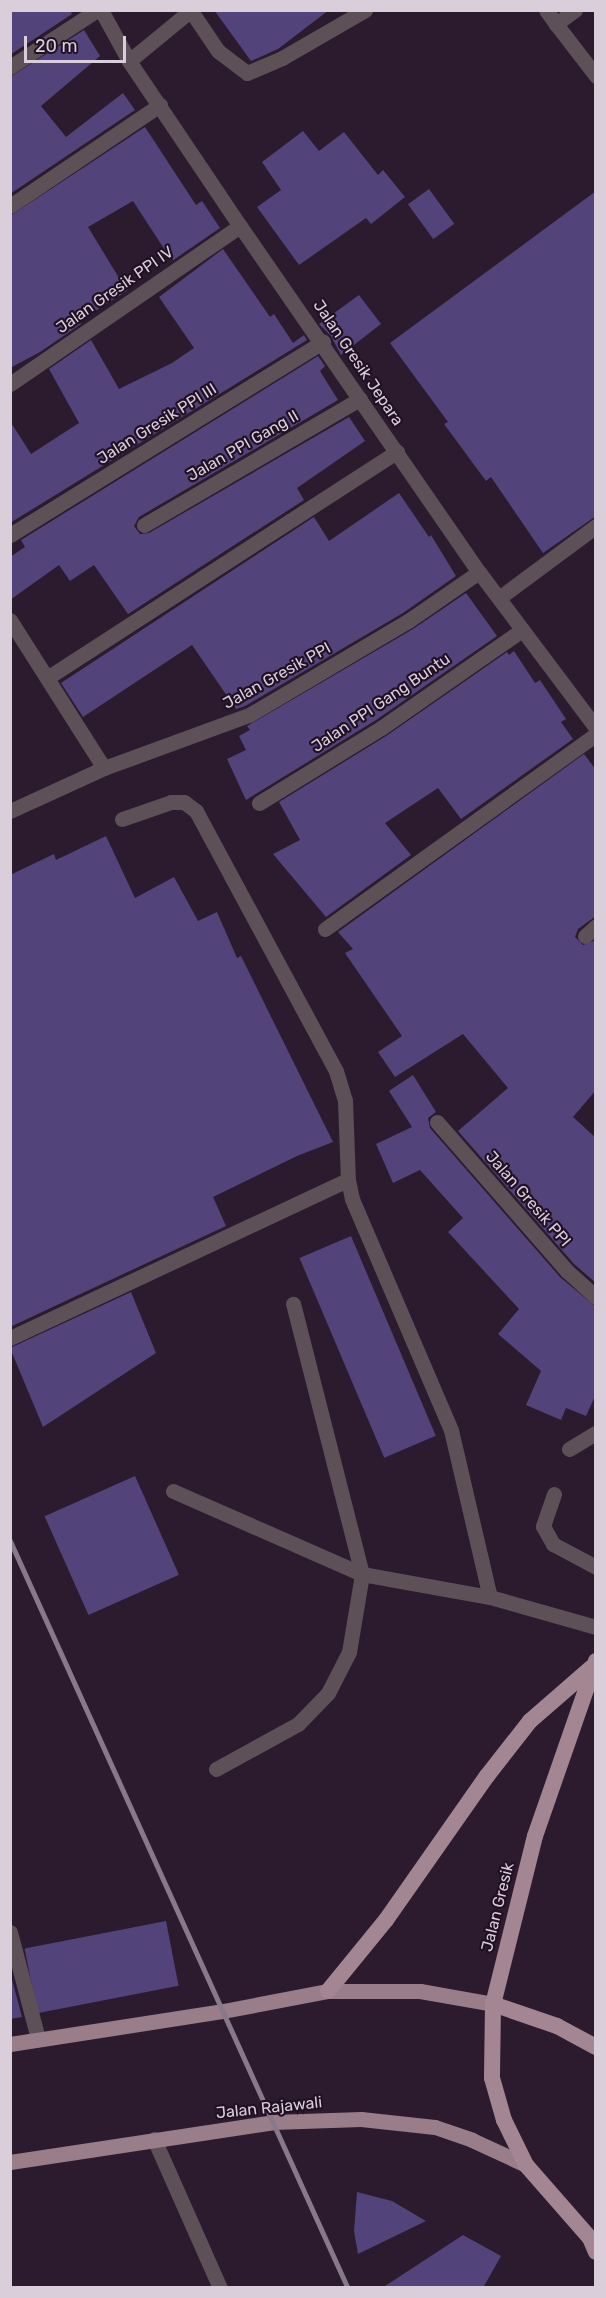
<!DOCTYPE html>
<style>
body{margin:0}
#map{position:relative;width:606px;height:2298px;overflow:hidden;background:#2c1a2f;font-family:Rubik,sans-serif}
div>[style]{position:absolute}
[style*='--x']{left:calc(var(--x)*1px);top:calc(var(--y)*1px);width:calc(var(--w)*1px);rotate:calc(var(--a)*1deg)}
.building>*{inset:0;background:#52437a;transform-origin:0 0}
.service>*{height:15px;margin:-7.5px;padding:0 7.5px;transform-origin:7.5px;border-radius:7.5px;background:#5d5056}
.minor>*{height:15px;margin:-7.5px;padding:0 7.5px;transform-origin:7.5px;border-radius:7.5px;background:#5d5056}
.primary>*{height:15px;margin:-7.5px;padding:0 7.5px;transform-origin:7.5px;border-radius:7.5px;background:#997d89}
.trunk>*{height:16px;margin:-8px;padding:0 8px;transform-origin:8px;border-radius:8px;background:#a48693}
.rail>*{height:4.5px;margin:-2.25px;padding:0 2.25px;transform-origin:2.25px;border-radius:2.25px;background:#88798a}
span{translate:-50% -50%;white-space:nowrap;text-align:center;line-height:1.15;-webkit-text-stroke:4.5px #221125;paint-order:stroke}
.street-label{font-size:16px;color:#dacedb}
.frame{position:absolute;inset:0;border:12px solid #dacedb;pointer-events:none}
.scale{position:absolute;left:24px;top:36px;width:102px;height:27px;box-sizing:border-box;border:3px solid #dacedb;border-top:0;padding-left:8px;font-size:18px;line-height:21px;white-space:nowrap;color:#dacedb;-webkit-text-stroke:4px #221125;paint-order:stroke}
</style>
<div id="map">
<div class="building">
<div style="clip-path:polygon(10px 10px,70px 10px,72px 14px,10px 55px)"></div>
<div style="clip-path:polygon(214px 10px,329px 10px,278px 49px,251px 61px)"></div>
<div style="clip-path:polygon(84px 30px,100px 56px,41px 106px,66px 137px,123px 93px,135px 110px,10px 194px,10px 77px)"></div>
<div style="clip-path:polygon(145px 127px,196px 205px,202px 201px,220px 228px,172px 261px,133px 201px,88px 227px,127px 291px,79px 321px,81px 324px,40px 352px,10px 368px,10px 216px)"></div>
<div style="clip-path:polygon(303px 131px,319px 151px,344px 132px,378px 175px,383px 170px,405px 197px,371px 224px,366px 218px,299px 265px,257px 207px,281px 190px,262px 162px)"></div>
<div style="left:429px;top:189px;width:43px;height:26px;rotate:54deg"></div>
<div style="clip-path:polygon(596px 191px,596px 516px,543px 553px,491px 477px,486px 481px,444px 424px,448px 422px,390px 343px)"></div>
<div style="clip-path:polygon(223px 249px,270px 317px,274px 314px,293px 343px,304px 335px,307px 340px,10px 523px,10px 421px,31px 454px,79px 423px,49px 369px,91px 340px,119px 389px,172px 363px,194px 348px,159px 297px)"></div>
<div style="clip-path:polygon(359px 295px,381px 324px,341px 355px,331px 336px,319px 324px)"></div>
<div style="clip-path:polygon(318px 356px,325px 366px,320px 371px,338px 400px,139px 517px,134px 526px,140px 534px,149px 533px,349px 417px,365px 441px,297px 488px,304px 500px,128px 614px,94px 565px,70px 581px,59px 565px,10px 600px,10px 557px,25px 547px,21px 540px)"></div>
<div style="clip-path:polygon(399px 493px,429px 537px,431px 535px,456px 576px,403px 613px,245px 706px,236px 709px,192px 645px,83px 717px,61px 683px,314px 517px,329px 541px)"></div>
<div style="clip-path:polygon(466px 593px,497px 636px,376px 720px,246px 800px,227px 759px,246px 750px,239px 736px,250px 730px,247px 726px,413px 629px)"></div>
<div style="clip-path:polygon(514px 651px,535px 683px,540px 680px,566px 719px,561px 722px,573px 739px,461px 819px,438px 788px,385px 823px,411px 855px,326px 917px,273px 854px,300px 840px,279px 802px,386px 736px,507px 652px,509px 655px)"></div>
<div style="clip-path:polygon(584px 754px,596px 770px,596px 916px,578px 929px,575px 937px,583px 945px,596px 940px,596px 1090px,573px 1117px,596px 1138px,596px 1283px,574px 1264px,458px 1131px,508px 1088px,463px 1034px,395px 1077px,378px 1052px,402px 1036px,345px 953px,353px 949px,338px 932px)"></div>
<div style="clip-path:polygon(106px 836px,135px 898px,174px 877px,198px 921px,217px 912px,237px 958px,241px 956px,333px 1142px,297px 1156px,213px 1197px,226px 1226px,10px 1327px,10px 875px,54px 854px,56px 860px)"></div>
<div style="clip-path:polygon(413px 1075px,436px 1112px,428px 1118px,430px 1128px,560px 1277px,596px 1307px,596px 1394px,586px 1416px,566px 1408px,561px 1420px,526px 1405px,541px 1371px,498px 1334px,519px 1309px,448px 1232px,463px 1218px,420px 1170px,393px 1183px,376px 1144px,412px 1127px,389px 1091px)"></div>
<div style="left:351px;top:1236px;width:217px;height:56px;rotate:67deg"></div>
<div style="clip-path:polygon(131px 1292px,156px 1353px,43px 1427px,10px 1348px)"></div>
<div style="left:135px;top:1476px;width:108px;height:99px;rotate:66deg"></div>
<div style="left:166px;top:1921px;width:66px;height:144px;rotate:79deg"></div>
<div style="clip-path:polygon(10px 1972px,22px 2017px,10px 2019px)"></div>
<div style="clip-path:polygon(357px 2192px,392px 2201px,426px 2221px,358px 2254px,354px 2231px)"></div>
<div style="clip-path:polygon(463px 2235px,501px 2256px,483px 2288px,382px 2288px)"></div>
</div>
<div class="service">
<div style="--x:546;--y:10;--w:17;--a:54"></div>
<div style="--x:191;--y:11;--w:48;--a:56"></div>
<div style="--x:218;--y:51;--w:36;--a:37"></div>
<div style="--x:247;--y:73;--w:38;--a:-23"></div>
<div style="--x:282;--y:58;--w:96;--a:-30"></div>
<div style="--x:122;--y:819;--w:52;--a:-19.1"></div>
<div style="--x:171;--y:802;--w:13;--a:0"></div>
<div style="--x:184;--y:802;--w:15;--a:37"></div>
<div style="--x:196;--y:811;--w:295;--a:61.7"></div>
<div style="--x:336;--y:1071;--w:30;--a:73"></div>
<div style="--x:345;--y:1100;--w:80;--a:87.9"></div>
<div style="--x:348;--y:1180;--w:19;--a:78"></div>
<div style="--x:352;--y:1199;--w:251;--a:66.8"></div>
<div style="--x:451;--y:1430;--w:171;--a:76.9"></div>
<div style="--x:490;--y:1597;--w:110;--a:15.8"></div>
<div style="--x:10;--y:1338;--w:373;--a:-25.1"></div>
<div style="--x:569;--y:1449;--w:31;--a:-31"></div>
<div style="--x:173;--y:1491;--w:206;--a:23.7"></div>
<div style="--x:362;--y:1574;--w:130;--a:10.2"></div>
<div style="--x:554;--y:1494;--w:34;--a:109"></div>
<div style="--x:543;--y:1526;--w:21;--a:61"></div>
<div style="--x:553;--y:1544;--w:49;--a:28.1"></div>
<div style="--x:216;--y:1769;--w:94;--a:-28.8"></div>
<div style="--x:298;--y:1724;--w:43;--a:-45.9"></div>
<div style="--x:328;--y:1693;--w:46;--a:-62.9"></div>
<div style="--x:349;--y:1652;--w:79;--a:-80.5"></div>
<div style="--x:362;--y:1574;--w:279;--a:-104.3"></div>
<div style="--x:10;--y:1932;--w:111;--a:75.3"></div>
</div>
<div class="minor">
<div style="--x:101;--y:10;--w:58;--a:61.2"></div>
<div style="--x:129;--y:61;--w:199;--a:56.1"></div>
<div style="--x:240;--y:226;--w:421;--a:55.4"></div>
<div style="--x:479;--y:572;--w:195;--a:53.1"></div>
<div style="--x:575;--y:10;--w:24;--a:144"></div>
<div style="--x:556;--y:24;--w:66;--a:52.4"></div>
<div style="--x:129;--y:61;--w:80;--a:-39.4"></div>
<div style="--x:10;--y:67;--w:104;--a:-33.2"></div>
<div style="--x:10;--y:206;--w:181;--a:-34"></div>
<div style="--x:10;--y:384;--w:279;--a:-34.5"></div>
<div style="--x:144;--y:525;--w:250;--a:-30.3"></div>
<div style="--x:10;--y:535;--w:368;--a:-31.7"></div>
<div style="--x:499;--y:598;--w:121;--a:-36.6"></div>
<div style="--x:10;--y:620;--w:175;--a:57.6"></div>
<div style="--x:47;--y:678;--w:417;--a:-32.9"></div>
<div style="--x:259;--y:803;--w:143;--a:-31.6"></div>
<div style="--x:381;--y:728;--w:172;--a:-34.8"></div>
<div style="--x:10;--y:811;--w:103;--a:-24.6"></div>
<div style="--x:104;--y:768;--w:154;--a:-20.1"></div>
<div style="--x:249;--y:715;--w:185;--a:-30.6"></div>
<div style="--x:408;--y:621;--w:86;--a:-34.6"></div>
<div style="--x:325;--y:929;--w:334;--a:-35.7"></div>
<div style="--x:585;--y:936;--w:15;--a:-42"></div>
<div style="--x:437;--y:1122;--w:198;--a:48.9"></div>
<div style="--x:567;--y:1271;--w:39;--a:42"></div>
<div style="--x:154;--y:2139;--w:163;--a:66.1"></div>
</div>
<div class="primary">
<div style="--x:10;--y:2044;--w:216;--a:-8.8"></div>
<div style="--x:223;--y:2011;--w:107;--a:-10.8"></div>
<div style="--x:328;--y:1991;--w:92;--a:0"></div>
<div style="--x:420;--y:1991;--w:74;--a:10.1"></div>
<div style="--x:10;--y:2162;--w:266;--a:-8.6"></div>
<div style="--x:273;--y:2122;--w:88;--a:-2"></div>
<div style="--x:361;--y:2119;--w:74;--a:6.2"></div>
<div style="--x:435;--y:2127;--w:39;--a:19"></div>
<div style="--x:472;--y:2140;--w:60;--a:24.8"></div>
</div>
<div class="trunk">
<div style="--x:596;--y:1661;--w:185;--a:109.2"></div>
<div style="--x:535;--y:1836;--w:173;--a:104"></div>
<div style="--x:493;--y:2004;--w:74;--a:90.8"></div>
<div style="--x:492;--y:2078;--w:44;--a:74.1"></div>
<div style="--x:504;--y:2120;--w:50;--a:63.9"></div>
<div style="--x:526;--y:2165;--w:97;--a:48.8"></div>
<div style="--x:590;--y:2238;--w:15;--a:67"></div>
<div style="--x:328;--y:1991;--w:92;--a:-50.8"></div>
<div style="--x:386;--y:1920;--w:176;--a:-55"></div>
<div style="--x:487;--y:1776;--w:70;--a:-52"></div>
<div style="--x:530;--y:1721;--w:81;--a:-41"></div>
<div style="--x:493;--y:2004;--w:68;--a:19"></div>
<div style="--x:557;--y:2026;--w:44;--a:28.3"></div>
</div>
<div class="rail">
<div style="--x:10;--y:1540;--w:821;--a:65.68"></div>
</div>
<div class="street-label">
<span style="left:115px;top:290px;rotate:-35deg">Jalan Gresik PPI IV</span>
<span style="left:358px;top:363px;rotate:56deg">Jalan Gresik Jepara</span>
<span style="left:157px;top:424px;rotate:-32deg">Jalan Gresik PPI III</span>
<span style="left:243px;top:446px;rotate:-30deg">Jalan PPI Gang II</span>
<span style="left:277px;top:676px;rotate:-29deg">Jalan Gresik PPI</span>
<span style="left:381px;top:703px;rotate:-34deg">Jalan PPI Gang Buntu</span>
<span style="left:528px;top:1199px;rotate:49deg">Jalan Gresik PPI</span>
<span style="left:498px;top:1907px;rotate:-76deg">Jalan Gresik</span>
<span style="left:269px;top:2108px;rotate:-6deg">Jalan Rajawali</span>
</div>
<div class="frame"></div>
<div class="scale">20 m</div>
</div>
